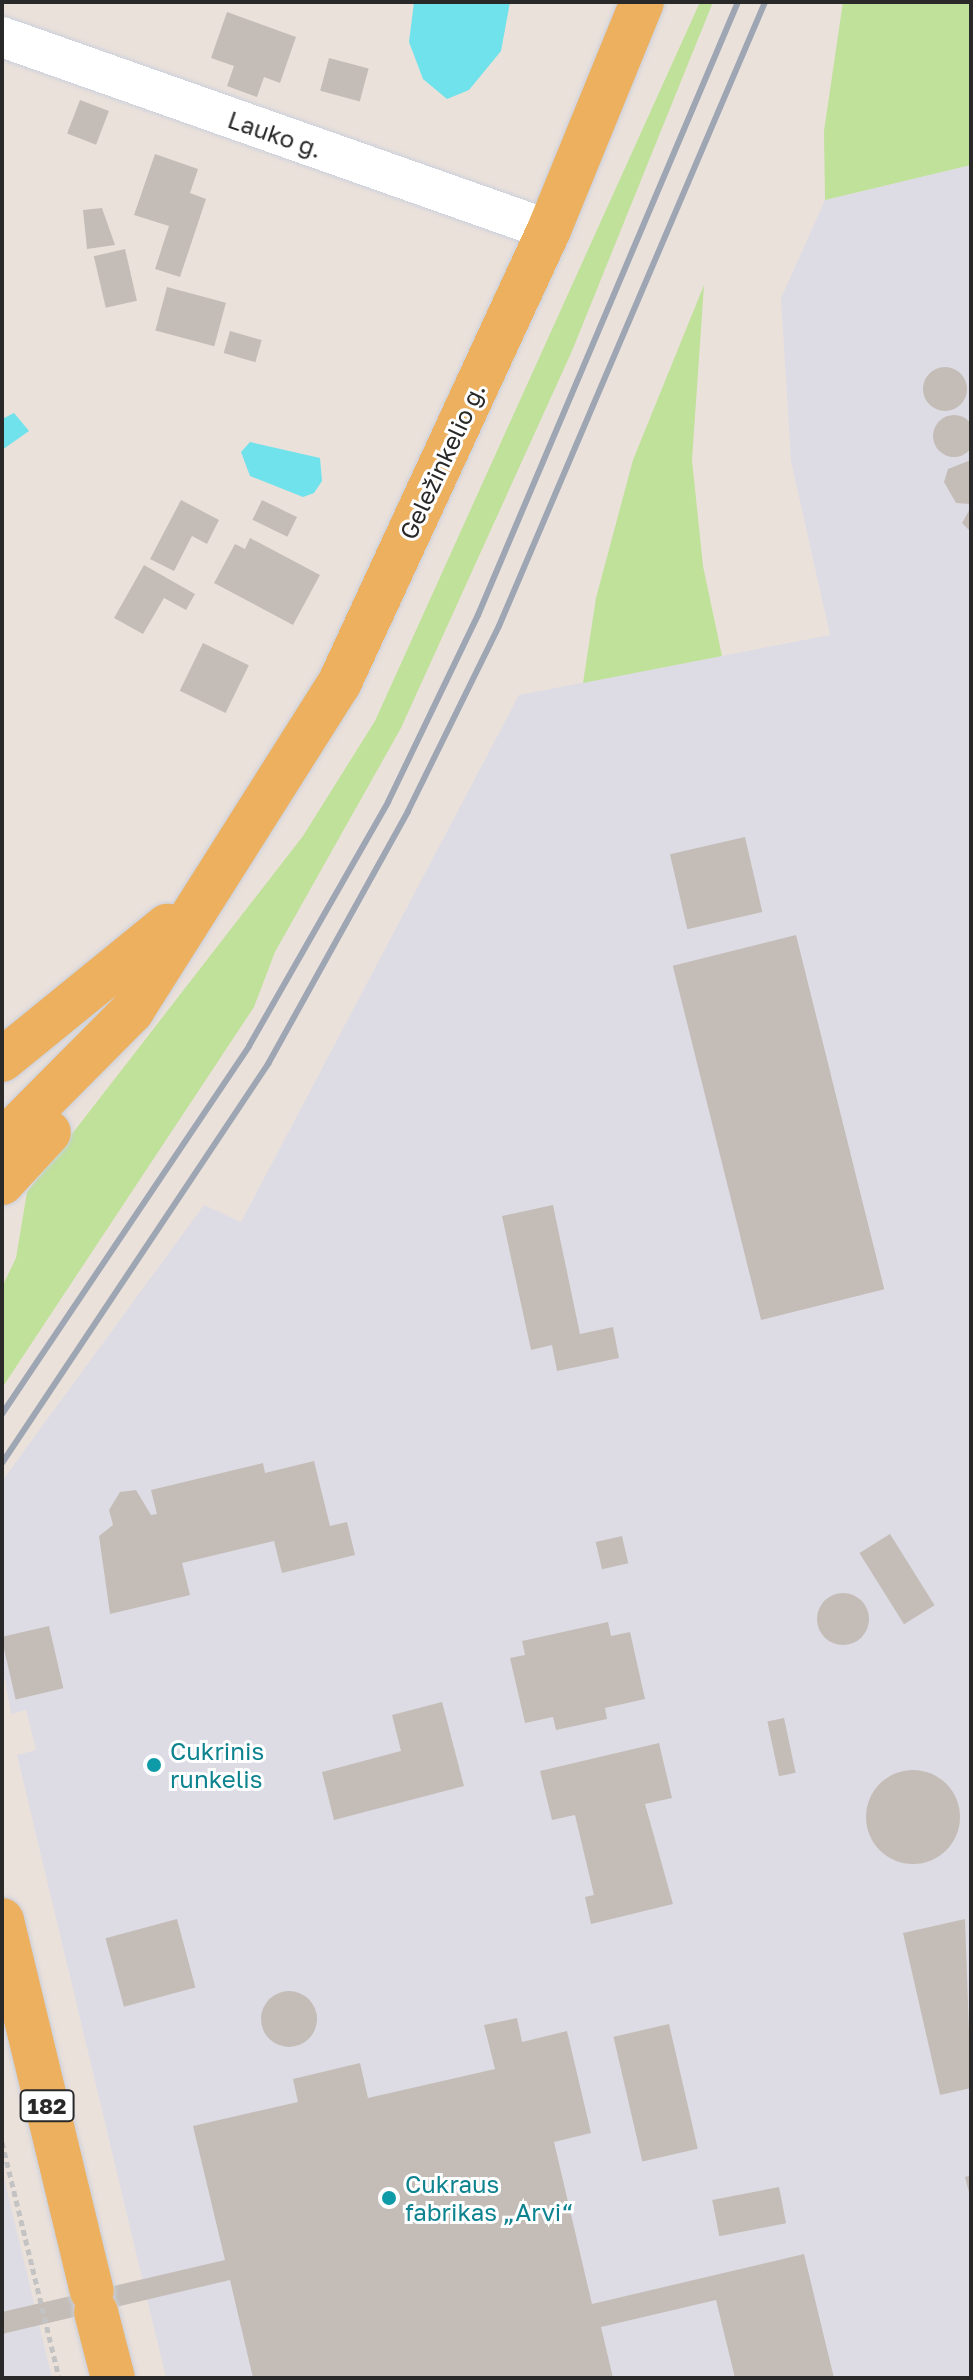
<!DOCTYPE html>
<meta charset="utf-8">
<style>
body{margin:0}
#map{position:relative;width:973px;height:2380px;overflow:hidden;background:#ebe1db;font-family:"Golos Text",sans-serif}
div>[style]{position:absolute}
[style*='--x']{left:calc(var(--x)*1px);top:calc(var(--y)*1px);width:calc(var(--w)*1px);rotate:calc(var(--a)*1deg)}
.industrial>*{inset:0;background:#dddce4}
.green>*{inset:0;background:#bfe199}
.water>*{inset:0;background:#70e2eb}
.building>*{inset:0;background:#c4bdb7;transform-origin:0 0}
.round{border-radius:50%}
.path>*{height:5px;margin-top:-2.5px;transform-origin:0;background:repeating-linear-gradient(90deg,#c3c3c3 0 6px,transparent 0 10px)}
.roads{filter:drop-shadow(0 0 2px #cad0db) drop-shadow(0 0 2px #cad0db)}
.street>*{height:40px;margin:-20px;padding:0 20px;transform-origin:20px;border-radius:20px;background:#fff}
.primary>*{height:44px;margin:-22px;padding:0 22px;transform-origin:22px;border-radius:22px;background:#edb05f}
.rail>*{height:6px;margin:-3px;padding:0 3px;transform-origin:3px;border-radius:3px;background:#9ea5b3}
.dots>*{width:22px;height:22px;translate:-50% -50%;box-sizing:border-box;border:4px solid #fff;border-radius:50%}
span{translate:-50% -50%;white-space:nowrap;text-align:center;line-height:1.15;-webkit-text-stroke:6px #fff;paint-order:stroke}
.shield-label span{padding:2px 6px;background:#fff;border:2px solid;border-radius:6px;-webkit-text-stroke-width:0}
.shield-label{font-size:22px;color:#292929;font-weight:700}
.street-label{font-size:24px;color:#292929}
.culture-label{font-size:24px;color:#0d838f}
.left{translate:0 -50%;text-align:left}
.frame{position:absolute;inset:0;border:4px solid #292929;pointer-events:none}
</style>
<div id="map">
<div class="industrial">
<div style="clip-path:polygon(971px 165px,971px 2378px,166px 2378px,17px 1755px,36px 1750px,26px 1710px,11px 1714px,2px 1663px,2px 1481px,204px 1205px,241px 1222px,519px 695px,830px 635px,791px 461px,781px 298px,825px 200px)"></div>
<div style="clip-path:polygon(2px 2170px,29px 2282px,52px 2378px,2px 2378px)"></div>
</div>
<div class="green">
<div style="clip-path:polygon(700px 2px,713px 2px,572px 351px,401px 728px,275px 952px,254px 1007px,2px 1388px,2px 1287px,16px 1258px,27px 1192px,303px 836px,375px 721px)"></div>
<div style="clip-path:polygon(843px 2px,971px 2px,971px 165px,825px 200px,824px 131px)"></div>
<div style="clip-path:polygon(704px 285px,692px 460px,703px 566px,722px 656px,583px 683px,596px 598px,633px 460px)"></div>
</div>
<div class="water">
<div style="clip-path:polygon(414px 2px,510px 2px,501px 51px,469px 90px,447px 99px,423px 79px,409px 42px)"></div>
<div style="clip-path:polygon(14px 413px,29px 431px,2px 450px,2px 419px)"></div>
<div style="clip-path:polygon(250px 442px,320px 458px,322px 481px,314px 493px,303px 497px,250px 476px,241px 452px)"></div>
</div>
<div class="building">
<div style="clip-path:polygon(227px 12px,296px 37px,280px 83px,264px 77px,257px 97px,227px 86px,234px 66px,211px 58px)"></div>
<div style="left:329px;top:58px;width:41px;height:34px;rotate:15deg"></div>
<div style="left:80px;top:100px;width:31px;height:36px;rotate:21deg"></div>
<div style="clip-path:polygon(155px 154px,198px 169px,190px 193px,206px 199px,180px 277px,155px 269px,169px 226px,134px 215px)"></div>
<div style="clip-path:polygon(102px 208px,115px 245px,87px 249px,83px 210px)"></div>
<div style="left:125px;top:249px;width:53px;height:32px;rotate:77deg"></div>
<div style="left:167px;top:287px;width:61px;height:45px;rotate:15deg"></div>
<div style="left:230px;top:331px;width:33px;height:23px;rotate:16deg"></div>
<div class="round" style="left:923px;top:367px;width:44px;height:44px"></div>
<div class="round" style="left:933px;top:415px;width:42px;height:42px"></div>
<div style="clip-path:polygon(971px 460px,971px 504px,956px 503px,944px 482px,948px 469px)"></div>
<div style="clip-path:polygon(181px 500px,219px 520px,207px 544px,192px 536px,174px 571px,150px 559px)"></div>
<div style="left:262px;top:500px;width:39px;height:22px;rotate:26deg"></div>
<div style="clip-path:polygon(971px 507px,971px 532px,962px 523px)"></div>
<div style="clip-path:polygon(250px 538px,320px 575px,293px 625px,214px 583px,235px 544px,245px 549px)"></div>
<div style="clip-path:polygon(144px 565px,195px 594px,186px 610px,164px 598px,143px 634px,114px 618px)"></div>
<div style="left:203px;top:643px;width:51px;height:53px;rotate:26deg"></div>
<div style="left:745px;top:837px;width:77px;height:77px;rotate:77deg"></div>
<div style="left:796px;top:935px;width:365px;height:127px;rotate:76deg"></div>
<div style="clip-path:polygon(553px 1205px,580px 1334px,613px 1327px,619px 1358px,557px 1371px,552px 1345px,531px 1350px,502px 1216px)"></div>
<div style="clip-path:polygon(314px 1461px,330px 1526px,347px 1522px,355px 1555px,282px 1573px,274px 1541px,182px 1563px,190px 1595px,110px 1614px,99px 1536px,113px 1525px,109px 1510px,120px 1492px,136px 1490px,151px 1515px,157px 1514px,151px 1490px,263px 1463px,265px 1473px)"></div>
<div style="left:890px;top:1534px;width:84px;height:36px;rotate:58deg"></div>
<div style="left:622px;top:1536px;width:28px;height:27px;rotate:77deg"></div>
<div class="round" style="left:817px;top:1593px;width:52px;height:52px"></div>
<div style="clip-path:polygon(608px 1622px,611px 1636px,630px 1632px,645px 1699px,605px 1708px,607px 1719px,556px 1730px,553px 1717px,525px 1723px,510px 1658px,525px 1655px,522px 1641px)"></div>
<div style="left:49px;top:1626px;width:64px;height:49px;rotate:77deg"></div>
<div style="clip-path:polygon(442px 1702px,464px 1786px,334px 1820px,322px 1772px,401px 1751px,392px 1715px)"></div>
<div style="left:784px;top:1718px;width:56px;height:17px;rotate:78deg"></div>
<div style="clip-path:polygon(659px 1743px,672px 1798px,645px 1804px,673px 1904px,591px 1924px,585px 1897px,594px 1895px,575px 1815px,552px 1820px,540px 1771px)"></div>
<div class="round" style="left:866px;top:1770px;width:94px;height:94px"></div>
<div style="left:177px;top:1919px;width:71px;height:74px;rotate:75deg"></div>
<div style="clip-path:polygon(965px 1919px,971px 2088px,940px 2095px,903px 1933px)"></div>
<div class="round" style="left:261px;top:1991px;width:56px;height:56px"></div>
<div style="clip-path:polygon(517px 2018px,522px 2042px,567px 2031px,591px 2133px,554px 2142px,592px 2304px,804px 2254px,834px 2378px,735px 2378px,716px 2300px,601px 2327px,613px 2378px,253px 2378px,230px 2280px,2px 2334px,2px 2312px,225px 2260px,193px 2126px,298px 2102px,293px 2079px,360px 2063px,368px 2098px,495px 2069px,484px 2025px)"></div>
<div style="left:669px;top:2024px;width:128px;height:57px;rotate:77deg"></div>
<div style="clip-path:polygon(971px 2175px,971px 2196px,970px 2196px,965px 2177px)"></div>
<div style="left:779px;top:2187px;width:37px;height:68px;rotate:79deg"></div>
</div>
<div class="path">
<div style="--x:2;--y:2142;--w:243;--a:76.4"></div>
</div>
<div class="roads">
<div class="street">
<div style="--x:2;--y:37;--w:580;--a:19.43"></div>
</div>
<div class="primary">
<div style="--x:2;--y:1060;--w:213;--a:-39.1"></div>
<div style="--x:2;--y:1142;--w:185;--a:-45.2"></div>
<div style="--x:132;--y:1011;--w:387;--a:-57.7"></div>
<div style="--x:339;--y:684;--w:500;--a:-65.18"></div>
<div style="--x:549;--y:230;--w:246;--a:-67.8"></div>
<div style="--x:2;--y:1183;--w:69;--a:-47.3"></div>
<div style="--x:2;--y:1920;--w:382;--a:76.4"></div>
<div style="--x:96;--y:2312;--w:68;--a:75.6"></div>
</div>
</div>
<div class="rail">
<div style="--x:2;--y:1414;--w:443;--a:-56.1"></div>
<div style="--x:249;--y:1046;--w:281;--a:-60.3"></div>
<div style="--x:388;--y:802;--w:208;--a:-64.3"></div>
<div style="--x:478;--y:615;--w:666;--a:-67.02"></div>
<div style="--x:2;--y:1463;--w:480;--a:-56.3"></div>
<div style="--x:268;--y:1064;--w:289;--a:-61"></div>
<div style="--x:408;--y:811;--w:206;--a:-63.8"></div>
<div style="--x:499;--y:626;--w:678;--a:-66.91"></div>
</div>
<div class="dots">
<div style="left:154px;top:1765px;background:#0f9aa8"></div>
<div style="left:389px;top:2198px;background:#0f9aa8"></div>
</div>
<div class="shield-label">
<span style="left:47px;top:2106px">182</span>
</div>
<div class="street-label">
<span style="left:275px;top:134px;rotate:19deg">Lauko g.</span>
<span style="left:442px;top:461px;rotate:-65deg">Geležinkelio g.</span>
</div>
<div class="culture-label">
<span class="left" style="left:170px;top:1765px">Cukrinis<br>runkelis</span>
<span class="left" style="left:405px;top:2198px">Cukraus<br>fabrikas „Arvi“</span>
</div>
<div class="frame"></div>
</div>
